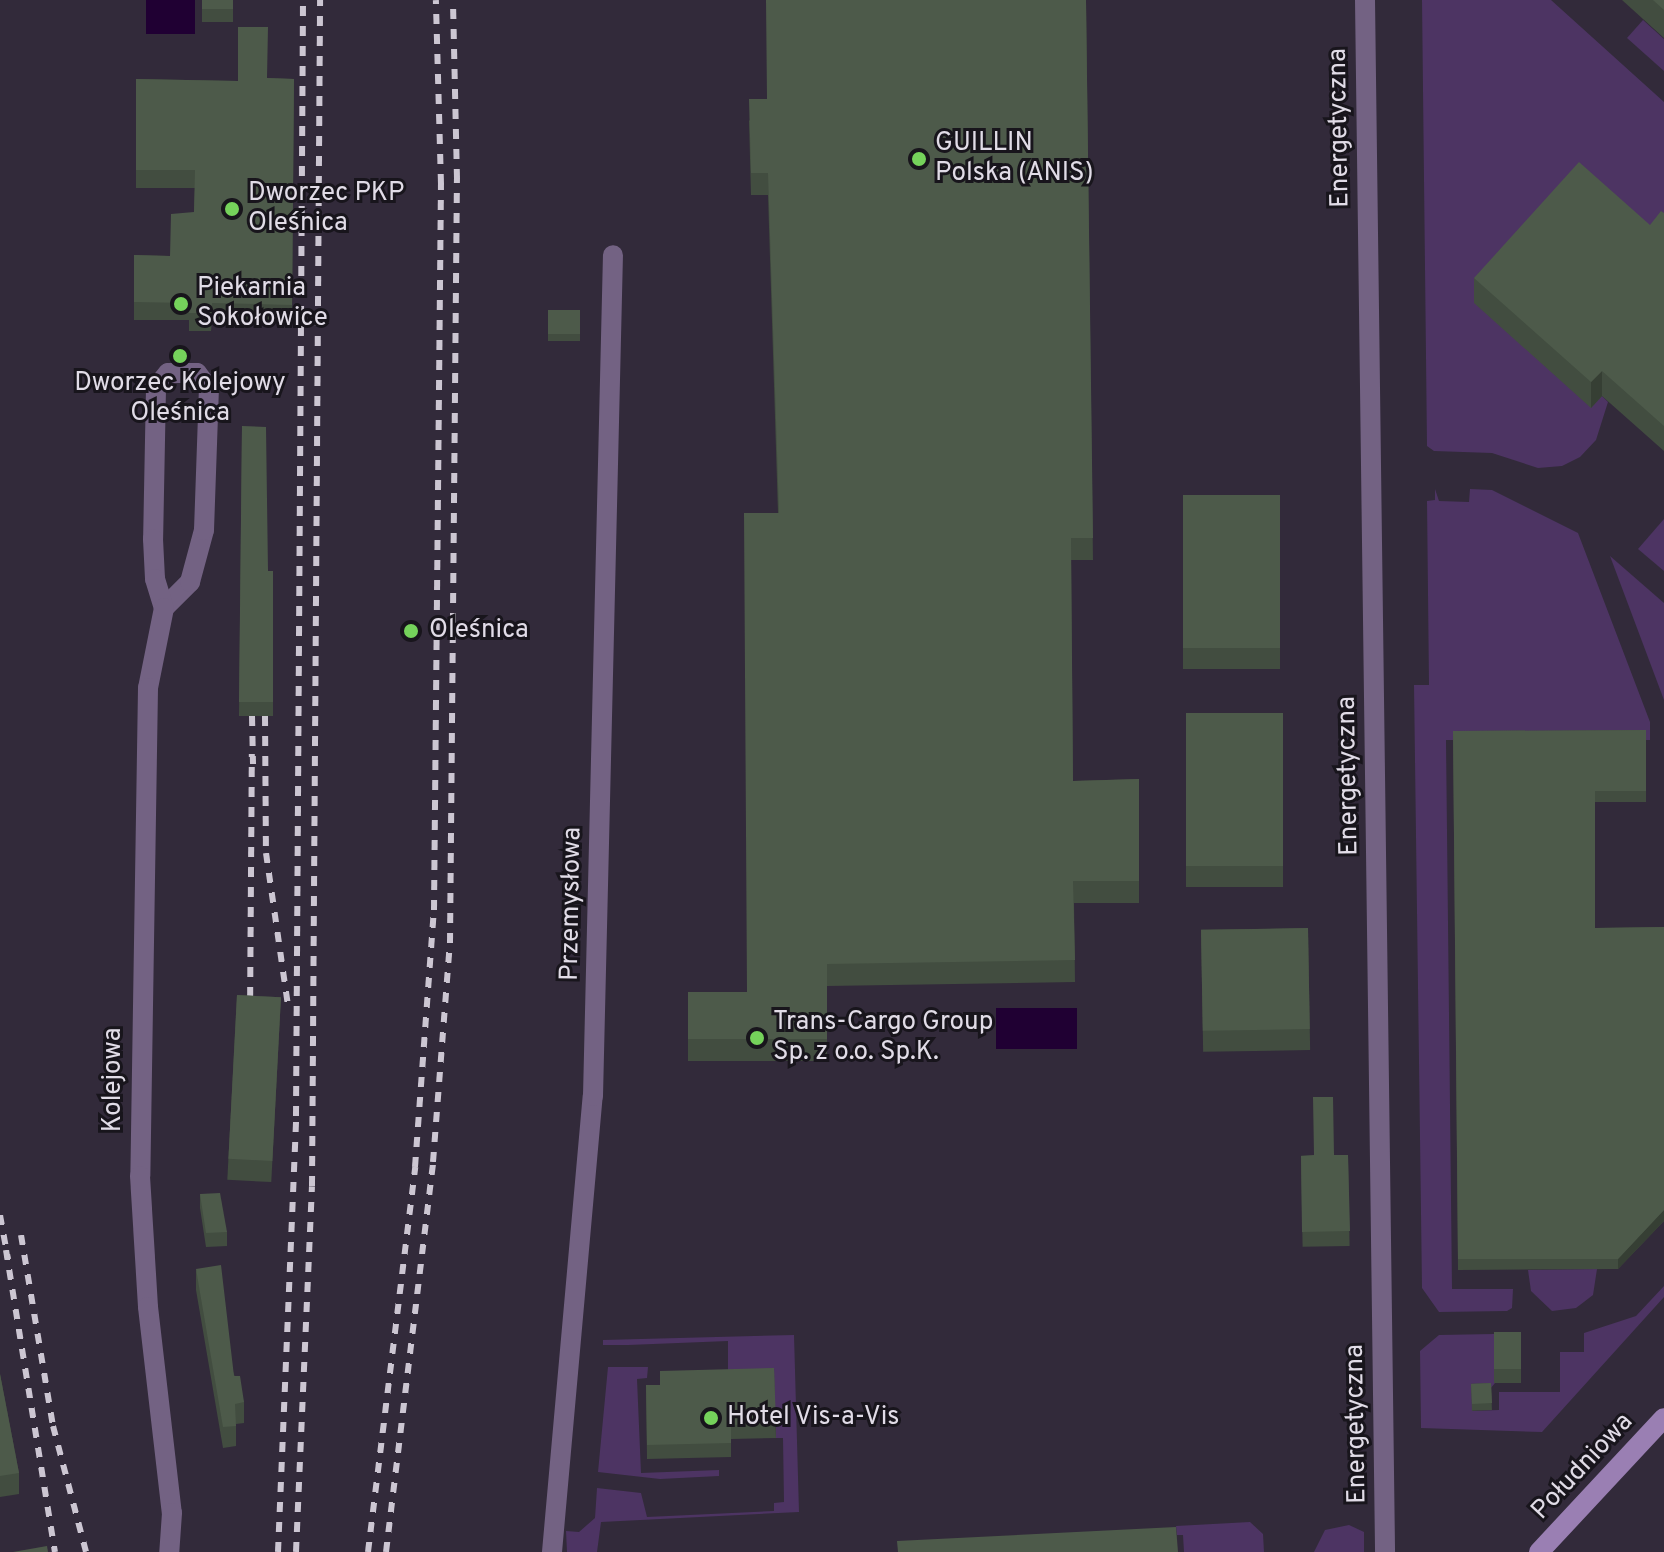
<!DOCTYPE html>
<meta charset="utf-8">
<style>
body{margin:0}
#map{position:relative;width:1664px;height:1552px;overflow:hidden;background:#322a3a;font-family:Overpass,sans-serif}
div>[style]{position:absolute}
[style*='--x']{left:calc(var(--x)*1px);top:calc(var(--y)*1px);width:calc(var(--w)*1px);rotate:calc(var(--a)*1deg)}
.green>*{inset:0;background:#4d3463}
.water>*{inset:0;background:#200033;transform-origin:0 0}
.street>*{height:20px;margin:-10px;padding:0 10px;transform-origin:10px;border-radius:10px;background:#736283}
.secondary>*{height:20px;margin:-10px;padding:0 10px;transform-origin:10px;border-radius:10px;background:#9a7fb3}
.rail>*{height:6px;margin-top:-3px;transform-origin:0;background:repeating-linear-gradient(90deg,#ccc6d2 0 10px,transparent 0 20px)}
.wall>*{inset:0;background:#424d40;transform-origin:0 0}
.shaded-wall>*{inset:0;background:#363f34}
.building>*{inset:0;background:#4d5a4a;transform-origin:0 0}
.dots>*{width:22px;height:22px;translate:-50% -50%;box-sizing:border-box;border:4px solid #18151c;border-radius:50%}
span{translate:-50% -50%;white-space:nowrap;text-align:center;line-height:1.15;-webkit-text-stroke:6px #18151c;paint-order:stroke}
.street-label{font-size:26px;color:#e1dce7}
.poi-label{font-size:26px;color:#e1dce7}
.left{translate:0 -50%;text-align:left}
</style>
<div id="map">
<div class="green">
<div style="clip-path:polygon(1422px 0,1551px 0,1664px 102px,1664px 239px,1602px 396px,1608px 402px,1596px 440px,1580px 457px,1562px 466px,1538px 468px,1492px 453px,1434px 451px,1427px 446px)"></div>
<div style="clip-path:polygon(1643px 20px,1664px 39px,1664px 71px,1627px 38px)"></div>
<div style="clip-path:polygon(1435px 489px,1439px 501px,1469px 502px,1470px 489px,1492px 490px,1578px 533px,1650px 722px,1650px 740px,1446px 740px,1452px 1289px,1513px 1289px,1512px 1308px,1507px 1311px,1439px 1312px,1422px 1288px,1414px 685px,1429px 685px,1427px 501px,1435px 500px)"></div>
<div style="clip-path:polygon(1664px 519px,1664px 571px,1638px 549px)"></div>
<div style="clip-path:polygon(1610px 556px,1664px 603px,1664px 700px)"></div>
<div style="clip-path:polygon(1597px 1269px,1593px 1295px,1576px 1308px,1552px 1311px,1531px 1291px,1528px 1270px)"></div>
<div style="clip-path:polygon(1664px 1286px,1664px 1297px,1542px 1432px,1421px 1428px,1420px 1351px,1439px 1335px,1494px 1334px,1495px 1383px,1472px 1411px,1499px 1410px,1499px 1392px,1560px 1392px,1560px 1352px,1584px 1352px,1584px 1333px,1636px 1316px)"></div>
<div style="clip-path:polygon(794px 1335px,799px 1512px,601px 1522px,597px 1552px,567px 1552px,566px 1531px,579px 1532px,595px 1518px,597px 1488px,641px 1493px,647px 1517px,774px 1511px,774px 1503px,784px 1502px,783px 1438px,776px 1438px,774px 1383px,728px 1383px,728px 1341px,628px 1345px,603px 1345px,603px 1340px)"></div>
<div style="clip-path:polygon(608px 1367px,648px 1367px,647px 1378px,637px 1379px,641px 1473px,719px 1470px,719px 1476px,660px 1479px,598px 1472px)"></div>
<div style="clip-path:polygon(1250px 1522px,1263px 1534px,1264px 1552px,1184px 1552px,1183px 1535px,1177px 1535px,1176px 1526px)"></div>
<div style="clip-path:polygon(1349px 1525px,1364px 1532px,1364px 1552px,1314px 1552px,1325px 1530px)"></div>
</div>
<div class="water">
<div style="left:146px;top:0;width:49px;height:34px"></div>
<div style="left:996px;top:1008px;width:81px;height:41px"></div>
</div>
<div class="street">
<div style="--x:1365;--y:0;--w:1552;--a:89.26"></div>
<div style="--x:164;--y:608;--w:37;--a:-45"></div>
<div style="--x:190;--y:582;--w:54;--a:-74.9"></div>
<div style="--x:204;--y:530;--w:141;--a:-88"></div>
<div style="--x:209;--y:389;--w:20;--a:-127"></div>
<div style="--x:197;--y:373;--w:29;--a:180"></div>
<div style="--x:168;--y:373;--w:19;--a:129"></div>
<div style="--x:156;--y:388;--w:151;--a:91.1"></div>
<div style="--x:153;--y:539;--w:40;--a:87.1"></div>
<div style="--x:155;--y:579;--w:30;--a:73"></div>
<div style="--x:164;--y:608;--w:82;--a:101.3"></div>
<div style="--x:148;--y:688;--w:488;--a:90.9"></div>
<div style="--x:140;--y:1176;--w:131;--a:86.5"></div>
<div style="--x:148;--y:1307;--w:207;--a:83.4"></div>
<div style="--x:172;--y:1513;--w:39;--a:94"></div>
<div style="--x:552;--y:1552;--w:458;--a:-84.9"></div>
<div style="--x:593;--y:1096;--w:841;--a:-88.64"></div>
</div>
<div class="secondary">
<div style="--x:1539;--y:1552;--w:183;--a:-47"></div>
</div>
<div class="rail">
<div style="--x:252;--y:716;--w:48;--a:88.8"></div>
<div style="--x:265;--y:716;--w:137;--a:89.6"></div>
<div style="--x:266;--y:853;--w:154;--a:81.8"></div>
<div style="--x:250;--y:1017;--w:263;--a:-89.6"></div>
<div style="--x:0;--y:1215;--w:45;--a:79.7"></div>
<div style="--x:21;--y:1235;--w:194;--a:80.5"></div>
<div style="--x:53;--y:1426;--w:130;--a:75.3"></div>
<div style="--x:6;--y:1250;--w:306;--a:80.8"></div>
<div style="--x:278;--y:1552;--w:436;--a:-87.6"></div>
<div style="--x:296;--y:1116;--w:1116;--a:-89.64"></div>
<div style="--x:296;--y:1552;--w:366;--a:-87.5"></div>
<div style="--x:312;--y:1186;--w:1186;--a:-89.61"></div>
<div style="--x:368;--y:1552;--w:388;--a:-83"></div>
<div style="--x:415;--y:1167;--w:258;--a:-85.8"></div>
<div style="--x:434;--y:910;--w:726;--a:-89.45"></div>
<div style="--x:441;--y:184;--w:184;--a:-91.6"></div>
<div style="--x:386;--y:1552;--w:393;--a:-83.1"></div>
<div style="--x:433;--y:1162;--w:220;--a:-85.6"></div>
<div style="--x:450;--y:943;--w:764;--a:-89.48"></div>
<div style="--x:457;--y:179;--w:179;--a:-91.3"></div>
</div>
<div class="wall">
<div style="left:202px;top:0;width:31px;height:22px"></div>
<div style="clip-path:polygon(1086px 0,1093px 560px,1071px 560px,1073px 781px,1139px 779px,1139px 903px,1074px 903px,1075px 982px,827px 986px,827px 1061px,688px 1061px,688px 992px,747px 992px,778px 513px,768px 195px,751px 195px,749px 121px,767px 99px)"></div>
<div style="clip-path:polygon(1622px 0,1664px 0,1664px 38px)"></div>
<div style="clip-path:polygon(267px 78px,294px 79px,292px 323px,212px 321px,211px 331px,189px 331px,189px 320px,134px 320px,134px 255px,170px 256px,194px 212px,195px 188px,136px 188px,136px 79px,238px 81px)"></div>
<div style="clip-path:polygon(1664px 213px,1664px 451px,1602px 396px,1591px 408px,1474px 303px,1474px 278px,1650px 225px)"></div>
<div style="clip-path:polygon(580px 310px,580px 341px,548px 341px,548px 334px)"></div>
<div style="clip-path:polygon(242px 426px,268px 571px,273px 571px,273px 716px,239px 716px)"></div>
<div style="left:1183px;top:495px;width:97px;height:174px"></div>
<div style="left:1186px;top:713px;width:97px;height:174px"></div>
<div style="clip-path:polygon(1646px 730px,1646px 802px,1595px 802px,1595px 928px,1664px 927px,1664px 1221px,1618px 1269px,1458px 1270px,1453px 731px)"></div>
<div style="left:1308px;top:928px;width:122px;height:107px;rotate:89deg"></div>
<div style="left:237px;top:995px;width:44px;height:185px;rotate:3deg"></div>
<div style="left:1348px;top:1155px;width:91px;height:47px;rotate:89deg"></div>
<div style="clip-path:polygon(200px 1194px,227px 1232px,227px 1246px,206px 1247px,200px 1208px)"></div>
<div style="clip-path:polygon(196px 1269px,244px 1402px,244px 1423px,236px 1424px,236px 1446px,223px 1448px,196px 1290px)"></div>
<div style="left:1494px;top:1332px;width:27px;height:51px"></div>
<div style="clip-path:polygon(774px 1368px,776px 1438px,731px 1439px,731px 1457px,647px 1459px,646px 1385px,660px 1385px)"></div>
<div style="clip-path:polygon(0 1374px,19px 1473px,19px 1494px,0 1497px)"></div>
<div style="left:1491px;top:1383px;width:27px;height:20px;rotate:88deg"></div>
</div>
<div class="shaded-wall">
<div style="clip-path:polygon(1602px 371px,1602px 396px,1591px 408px,1591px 382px)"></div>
<div style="clip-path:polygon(1664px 1210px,1664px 1221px,1618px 1269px,1618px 1259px)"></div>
</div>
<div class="building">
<div style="left:202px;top:0;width:31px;height:9px"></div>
<div style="clip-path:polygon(766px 0,1086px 0,1093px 538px,1071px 538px,1073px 781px,1139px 779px,1139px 881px,1073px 881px,1075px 960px,827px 964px,827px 1039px,688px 1039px,688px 992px,747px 992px,744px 513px,779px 513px,768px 173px,751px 173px,749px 99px,767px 99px)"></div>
<div style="clip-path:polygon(1653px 0,1664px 0,1664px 10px)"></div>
<div style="clip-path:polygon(238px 27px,268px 27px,267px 78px,294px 79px,292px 305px,212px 303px,211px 313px,189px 313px,189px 303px,134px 302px,134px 255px,170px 256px,171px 214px,194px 212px,195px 170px,136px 170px,136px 79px,238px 81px)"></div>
<div style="clip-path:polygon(1579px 162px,1650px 225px,1661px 211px,1664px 213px,1664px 426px,1602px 371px,1591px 382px,1474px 278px)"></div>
<div style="left:580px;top:310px;width:24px;height:32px;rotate:90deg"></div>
<div style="clip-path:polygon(242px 426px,266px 427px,268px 571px,273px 571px,273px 702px,239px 702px)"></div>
<div style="left:1183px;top:495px;width:97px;height:153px"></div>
<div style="left:1186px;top:713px;width:97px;height:153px"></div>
<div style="clip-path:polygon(1646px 730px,1646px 791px,1595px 791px,1595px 928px,1664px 927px,1664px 1210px,1618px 1259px,1458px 1259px,1453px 731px)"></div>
<div style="left:1308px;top:928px;width:101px;height:107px;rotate:89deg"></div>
<div style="left:237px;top:995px;width:44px;height:164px;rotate:3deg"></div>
<div style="clip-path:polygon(1313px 1097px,1333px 1097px,1334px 1155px,1348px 1155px,1350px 1231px,1302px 1232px,1301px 1156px,1314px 1155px)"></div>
<div style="clip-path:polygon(220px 1193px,227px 1232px,206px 1233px,200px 1194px)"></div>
<div style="clip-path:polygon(221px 1265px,234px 1376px,240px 1376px,244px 1402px,235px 1404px,236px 1426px,223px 1427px,196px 1269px)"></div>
<div style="left:1494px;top:1332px;width:27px;height:37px"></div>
<div style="clip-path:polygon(774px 1368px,776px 1423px,731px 1425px,731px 1443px,647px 1445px,646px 1385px,660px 1385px,660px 1371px)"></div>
<div style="clip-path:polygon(0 1374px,19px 1473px,0 1476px)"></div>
<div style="left:1491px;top:1383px;width:20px;height:20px;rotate:87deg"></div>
<div style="clip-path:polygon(1176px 1527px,1178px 1552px,898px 1552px,897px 1541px)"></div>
<div style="clip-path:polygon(47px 1546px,48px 1552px,13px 1552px)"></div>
</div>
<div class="dots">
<div style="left:919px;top:159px;background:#75d25b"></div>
<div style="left:232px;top:209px;background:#75d25b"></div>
<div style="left:181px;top:304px;background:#75d25b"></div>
<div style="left:180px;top:356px;background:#75d25b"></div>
<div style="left:411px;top:631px;background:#75d25b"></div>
<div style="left:757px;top:1038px;background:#75d25b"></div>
<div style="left:711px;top:1418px;background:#75d25b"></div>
</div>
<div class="street-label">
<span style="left:1340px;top:128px;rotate:-91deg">Energetyczna</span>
<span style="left:1349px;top:776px;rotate:-91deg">Energetyczna</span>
<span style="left:572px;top:904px;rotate:-89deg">Przemysłowa</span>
<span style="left:114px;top:1080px;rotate:-90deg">Kolejowa</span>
<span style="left:1357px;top:1424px;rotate:-91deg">Energetyczna</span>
<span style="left:1583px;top:1467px;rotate:-47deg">Południowa</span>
</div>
<div class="poi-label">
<span class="left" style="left:935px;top:159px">GUILLIN<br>Polska (ANIS)</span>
<span class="left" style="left:248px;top:209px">Dworzec PKP<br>Oleśnica</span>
<span class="left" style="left:197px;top:304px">Piekarnia<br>Sokołowice</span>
<span style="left:180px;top:399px">Dworzec Kolejowy<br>Oleśnica</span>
<span class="left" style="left:429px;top:631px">Oleśnica</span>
<span class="left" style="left:773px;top:1038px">Trans-Cargo Group<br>Sp. z o.o. Sp.K.</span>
<span class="left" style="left:727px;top:1418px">Hotel Vis-a-Vis</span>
</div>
</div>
